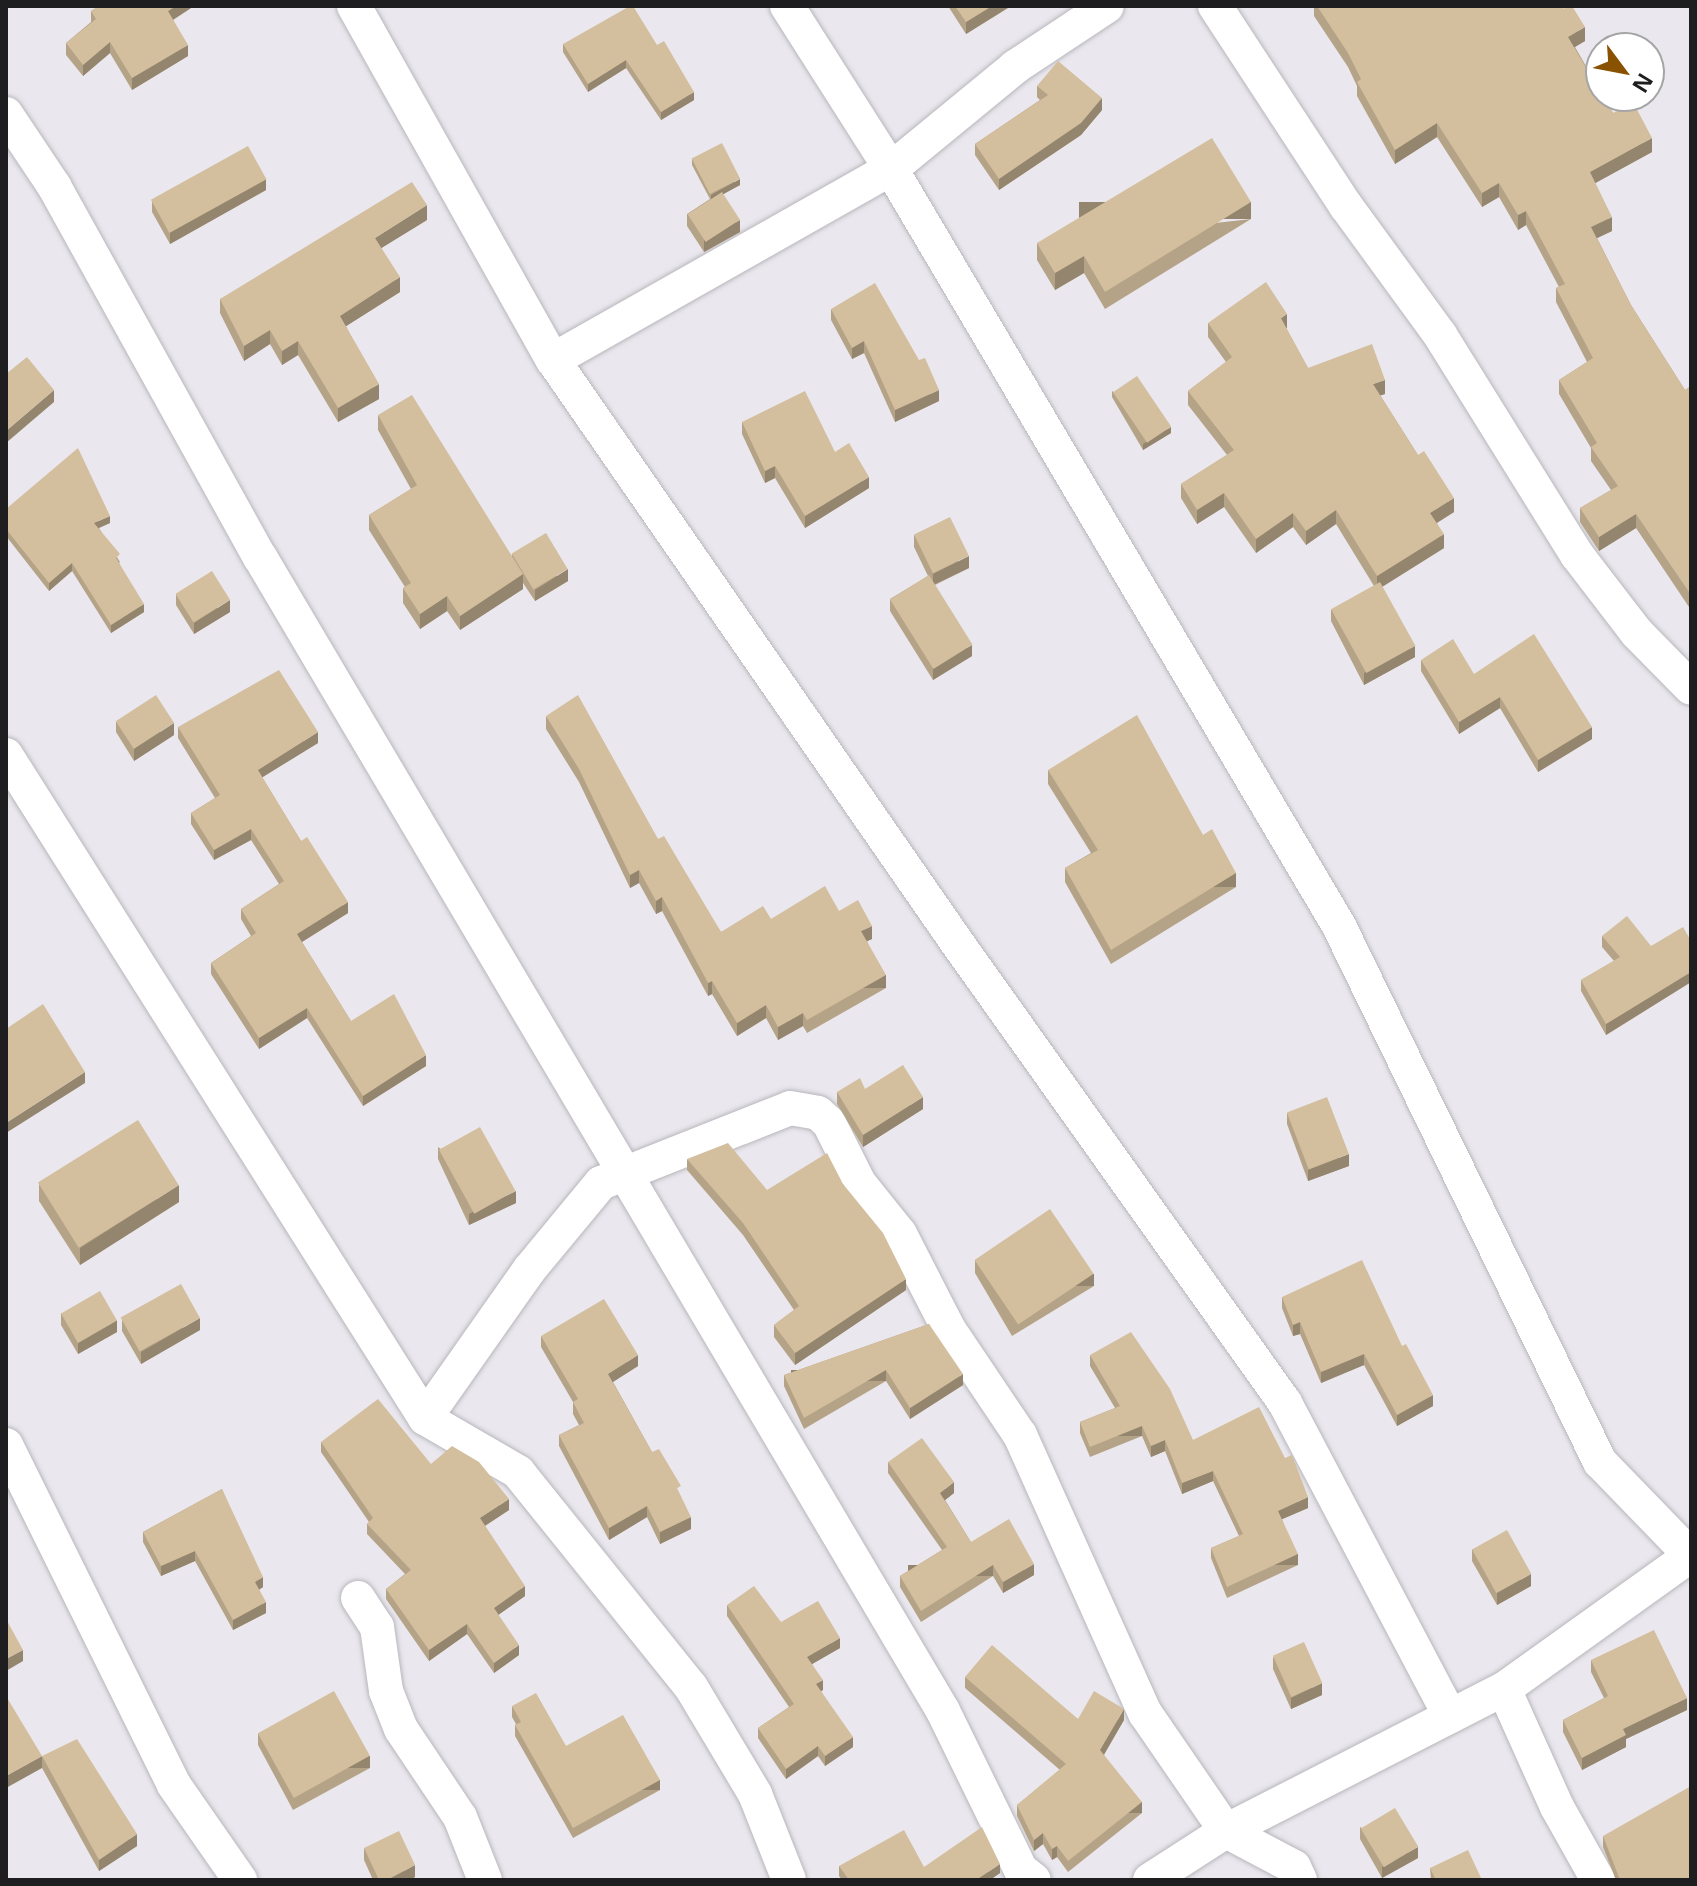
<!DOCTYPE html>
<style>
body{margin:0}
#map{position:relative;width:1697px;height:1886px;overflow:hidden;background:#eae8ee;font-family:"Noto Sans",sans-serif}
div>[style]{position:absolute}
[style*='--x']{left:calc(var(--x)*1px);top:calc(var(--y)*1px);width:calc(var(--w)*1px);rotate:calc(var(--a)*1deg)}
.roads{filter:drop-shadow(0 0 2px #b8b6bc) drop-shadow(0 0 2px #b8b6bc)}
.minor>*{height:34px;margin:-17px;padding:0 17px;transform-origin:17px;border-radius:17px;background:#fff}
.wall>*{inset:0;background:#b5a387}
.shaded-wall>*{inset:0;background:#94856e;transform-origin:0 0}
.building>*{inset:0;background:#d3be9d;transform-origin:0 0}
span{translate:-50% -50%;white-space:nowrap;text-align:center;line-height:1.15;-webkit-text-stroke:7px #fff;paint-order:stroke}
.frame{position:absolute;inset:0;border:8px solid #1e1d1f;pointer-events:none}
.north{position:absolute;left:1585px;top:32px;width:80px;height:80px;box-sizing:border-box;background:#fff;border:2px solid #a5a5a5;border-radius:50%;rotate:122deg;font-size:22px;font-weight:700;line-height:32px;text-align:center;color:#1e1d1f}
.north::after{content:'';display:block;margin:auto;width:28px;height:36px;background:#885200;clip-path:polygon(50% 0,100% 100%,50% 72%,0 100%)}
</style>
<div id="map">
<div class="roads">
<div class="minor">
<div style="--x:354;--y:6;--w:406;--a:60.7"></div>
<div style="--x:553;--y:360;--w:711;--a:55.26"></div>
<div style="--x:958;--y:944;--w:564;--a:54.53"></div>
<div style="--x:1285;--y:1403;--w:354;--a:62.2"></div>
<div style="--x:787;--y:6;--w:193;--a:57.5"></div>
<div style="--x:891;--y:169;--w:880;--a:59.38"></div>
<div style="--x:1339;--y:926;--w:596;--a:64.04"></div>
<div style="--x:1600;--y:1462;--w:131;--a:45.9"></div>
<div style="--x:1215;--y:6;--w:239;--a:56.8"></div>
<div style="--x:1346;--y:206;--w:160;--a:53.9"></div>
<div style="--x:1440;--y:335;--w:259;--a:58.1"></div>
<div style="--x:1577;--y:555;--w:97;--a:52.5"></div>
<div style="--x:1636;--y:632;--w:78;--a:45.5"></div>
<div style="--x:6;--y:114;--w:87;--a:56.3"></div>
<div style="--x:54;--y:186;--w:424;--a:61"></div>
<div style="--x:260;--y:557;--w:1341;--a:59.38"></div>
<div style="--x:943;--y:1711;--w:177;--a:63.9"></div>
<div style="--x:1021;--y:1870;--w:16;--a:38"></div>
<div style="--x:553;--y:360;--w:388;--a:-29.5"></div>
<div style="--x:891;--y:169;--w:161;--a:-39.4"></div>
<div style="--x:1015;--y:67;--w:110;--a:-33.5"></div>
<div style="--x:6;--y:755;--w:784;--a:57.71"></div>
<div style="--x:425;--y:1418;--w:108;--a:30.1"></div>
<div style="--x:518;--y:1472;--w:276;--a:51.2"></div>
<div style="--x:691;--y:1687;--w:125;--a:59.1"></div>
<div style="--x:755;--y:1794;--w:92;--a:68.4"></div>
<div style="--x:425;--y:1418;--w:181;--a:-54.9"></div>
<div style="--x:529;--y:1270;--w:113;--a:-50.4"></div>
<div style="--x:601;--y:1183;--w:203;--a:-21.6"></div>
<div style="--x:790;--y:1108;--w:28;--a:10"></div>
<div style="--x:818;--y:1113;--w:15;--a:42"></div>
<div style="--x:829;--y:1123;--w:67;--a:63.4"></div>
<div style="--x:859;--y:1183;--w:65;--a:51.2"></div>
<div style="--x:900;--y:1234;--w:106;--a:62.9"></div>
<div style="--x:948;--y:1328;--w:129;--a:56.1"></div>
<div style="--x:1020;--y:1435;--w:305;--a:65.8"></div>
<div style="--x:1145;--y:1713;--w:143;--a:55.5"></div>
<div style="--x:1226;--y:1831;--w:77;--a:27.9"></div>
<div style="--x:1294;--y:1867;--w:14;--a:65"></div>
<div style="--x:6;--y:1445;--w:379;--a:63.7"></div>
<div style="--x:174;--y:1785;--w:116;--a:55.2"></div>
<div style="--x:358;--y:1598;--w:35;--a:57"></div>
<div style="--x:377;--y:1627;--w:65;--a:82"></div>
<div style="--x:386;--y:1691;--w:41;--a:68.5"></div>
<div style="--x:401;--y:1729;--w:106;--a:56.2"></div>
<div style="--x:460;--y:1817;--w:68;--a:68.4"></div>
<div style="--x:1504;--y:1689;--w:129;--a:65.8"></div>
<div style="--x:1557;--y:1807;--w:84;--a:60.7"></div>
<div style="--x:1150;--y:1880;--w:90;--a:-32.8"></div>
<div style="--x:1226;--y:1831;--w:312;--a:-27.1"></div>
<div style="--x:1504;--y:1689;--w:230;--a:-35.6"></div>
</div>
</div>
<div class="wall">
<div style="clip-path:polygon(99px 6px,194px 6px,173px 20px,188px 56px,132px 90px,110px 53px,83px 76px,66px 55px,66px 43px,91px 22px,91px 11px)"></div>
<div style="clip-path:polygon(948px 6px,1011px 6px,966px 34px)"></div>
<div style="clip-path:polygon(1314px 6px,1561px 6px,1585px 41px,1575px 47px,1613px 113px,1652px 152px,1595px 183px,1612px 231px,1597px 238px,1631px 305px,1685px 390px,1691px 386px,1691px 610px,1636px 528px,1599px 551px,1580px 522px,1580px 508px,1611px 490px,1591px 461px,1591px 448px,1559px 394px,1559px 380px,1587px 362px,1556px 302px,1556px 288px,1559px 287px,1526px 225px,1518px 230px,1499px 197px,1482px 207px,1437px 137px,1395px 164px,1357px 96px,1357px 86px,1348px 67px,1314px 16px)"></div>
<div style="clip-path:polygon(563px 44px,657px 45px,694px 100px,661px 120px,626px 68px,588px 92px,563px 52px)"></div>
<div style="clip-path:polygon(1037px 86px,1102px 110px,1081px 135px,999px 190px,975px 155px,975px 144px,1040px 100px,1037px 97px)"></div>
<div style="clip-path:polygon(692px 159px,740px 185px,723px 194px,740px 232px,704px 252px,687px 226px,687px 214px,710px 199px,692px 165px)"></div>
<div style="clip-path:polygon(266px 190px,170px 244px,152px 212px,152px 201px)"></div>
<div style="clip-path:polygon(1251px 219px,1105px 309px,1084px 273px,1055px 290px,1037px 260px,1037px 243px)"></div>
<div style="clip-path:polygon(427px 220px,381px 248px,400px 292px,346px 326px,379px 399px,338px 422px,298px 355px,282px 365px,270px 344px,244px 361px,220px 313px,220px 299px)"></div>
<div style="clip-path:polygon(831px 309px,939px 401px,895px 422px,864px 353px,852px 359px,831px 320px)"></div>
<div style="clip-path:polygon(1208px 323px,1287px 328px,1286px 328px,1308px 368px,1385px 394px,1380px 395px,1454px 512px,1437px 523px,1444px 548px,1382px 587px,1415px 657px,1364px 685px,1331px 621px,1331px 610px,1374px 586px,1336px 524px,1306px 545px,1293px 527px,1256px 553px,1224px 507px,1197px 524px,1181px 498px,1181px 484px,1227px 455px,1188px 405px,1188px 391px,1226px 362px,1208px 337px)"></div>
<div style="clip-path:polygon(1112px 391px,1171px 433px,1143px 450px,1112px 397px)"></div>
<div style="clip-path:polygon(378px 415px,512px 556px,512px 554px,568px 581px,535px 601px,523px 583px,523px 589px,460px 630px,447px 611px,420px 629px,403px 603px,403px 588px,405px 587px,369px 530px,369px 515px,411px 489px,378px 430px)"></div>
<div style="clip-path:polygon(742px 422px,835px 452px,869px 488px,805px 528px,775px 478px,765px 483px,742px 434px)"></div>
<div style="clip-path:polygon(6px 509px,110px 523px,99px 528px,120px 562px,119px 563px,144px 612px,111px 633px,72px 571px,49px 591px,6px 536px)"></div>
<div style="clip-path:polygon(914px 535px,969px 568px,935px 585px,972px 656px,933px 680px,890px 611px,890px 599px,928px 576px,914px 547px)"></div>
<div style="clip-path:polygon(176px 594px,230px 612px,194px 634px,176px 605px)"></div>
<div style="clip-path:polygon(1421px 660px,1474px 674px,1592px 739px,1538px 772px,1500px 708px,1459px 734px,1421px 671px)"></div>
<div style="clip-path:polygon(546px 716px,658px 839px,721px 932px,771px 919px,839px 911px,872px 939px,867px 941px,886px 988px,807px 1033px,803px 1026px,778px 1040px,766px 1018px,737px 1036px,712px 994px,708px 996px,662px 911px,656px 914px,639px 883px,630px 888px,579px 782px,546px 729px)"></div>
<div style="clip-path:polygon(116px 721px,174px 735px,134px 761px,116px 732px)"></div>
<div style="clip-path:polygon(178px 727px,318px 743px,262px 777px,301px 841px,348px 913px,302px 942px,351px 1021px,426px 1066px,363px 1106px,307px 1018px,259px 1049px,211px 974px,211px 963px,251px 936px,241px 919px,241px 909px,279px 884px,251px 840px,214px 860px,191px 824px,191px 813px,215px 798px,178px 738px)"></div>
<div style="clip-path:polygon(1048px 770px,1203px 835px,1236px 887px,1111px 964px,1065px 882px,1065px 868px,1091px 853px,1048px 784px)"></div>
<div style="clip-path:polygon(1602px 936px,1651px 946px,1691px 941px,1691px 982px,1606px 1035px,1581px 991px,1581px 980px,1614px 961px,1602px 947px)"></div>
<div style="clip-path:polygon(865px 1089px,923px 1109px,863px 1147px,837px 1104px,837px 1092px)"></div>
<div style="clip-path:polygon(1287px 1113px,1349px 1166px,1308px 1181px,1287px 1124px)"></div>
<div style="clip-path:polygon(438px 1147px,516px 1203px,469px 1225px,438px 1159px)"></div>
<div style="clip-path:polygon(687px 1159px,767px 1190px,843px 1184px,906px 1290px,795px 1365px,774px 1337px,774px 1325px,794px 1310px,743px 1235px,687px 1170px)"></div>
<div style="clip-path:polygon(39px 1184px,179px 1202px,80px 1265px,39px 1201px)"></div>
<div style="clip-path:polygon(975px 1261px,1094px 1286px,1012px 1336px,975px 1273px)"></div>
<div style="clip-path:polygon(1282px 1297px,1402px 1346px,1433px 1406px,1397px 1426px,1364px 1365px,1321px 1383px,1300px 1334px,1293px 1336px,1282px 1308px)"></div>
<div style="clip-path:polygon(61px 1313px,117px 1332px,78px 1354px,61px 1325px)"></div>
<div style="clip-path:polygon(122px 1319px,200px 1330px,141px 1364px,122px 1331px)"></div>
<div style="clip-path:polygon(929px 1324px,963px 1385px,910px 1419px,886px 1381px,804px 1429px,784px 1386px,784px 1375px)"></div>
<div style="clip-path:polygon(541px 1336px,638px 1366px,613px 1382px,652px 1452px,681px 1497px,691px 1529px,660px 1544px,647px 1517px,609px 1540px,559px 1446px,559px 1435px,579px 1425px,573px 1414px,573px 1402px,541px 1347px)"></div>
<div style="clip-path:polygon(1090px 1355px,1193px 1440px,1308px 1508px,1282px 1519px,1298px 1565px,1227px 1598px,1211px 1558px,1211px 1548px,1239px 1536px,1213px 1481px,1182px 1494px,1165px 1451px,1151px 1457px,1142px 1436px,1090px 1457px,1080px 1433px,1080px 1422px,1115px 1408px,1090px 1366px)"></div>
<div style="clip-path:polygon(321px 1442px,431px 1464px,509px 1510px,485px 1526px,525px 1596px,498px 1615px,519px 1655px,494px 1673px,467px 1634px,429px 1661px,386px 1599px,386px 1589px,405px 1574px,367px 1534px,367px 1524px,369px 1522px,321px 1452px)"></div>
<div style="clip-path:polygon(888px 1462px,954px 1493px,945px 1500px,971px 1542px,1034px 1575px,1003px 1593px,993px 1576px,921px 1622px,900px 1587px,900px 1576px,942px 1550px,888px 1473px)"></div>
<div style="clip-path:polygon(222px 1489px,263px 1587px,259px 1590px,266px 1613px,233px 1630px,195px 1561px,161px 1576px,143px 1542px,143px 1532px)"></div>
<div style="clip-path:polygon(1472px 1549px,1531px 1586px,1497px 1605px,1472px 1561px)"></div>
<div style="clip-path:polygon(727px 1605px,781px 1622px,840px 1648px,812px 1664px,823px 1690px,821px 1691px,853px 1747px,825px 1766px,818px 1756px,786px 1779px,758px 1738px,758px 1728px,789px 1707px,727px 1616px)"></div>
<div style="clip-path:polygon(1273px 1657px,1322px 1695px,1291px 1709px,1273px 1669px)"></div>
<div style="clip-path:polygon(1591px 1660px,1687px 1710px,1626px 1739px,1626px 1747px,1582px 1770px,1563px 1732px,1563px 1720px,1604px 1698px,1591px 1672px)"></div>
<div style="clip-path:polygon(965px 1677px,1078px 1719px,1124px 1720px,1104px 1755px,1142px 1813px,1068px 1872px,1057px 1857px,1052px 1860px,1043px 1844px,1034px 1851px,1017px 1816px,1017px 1805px,1060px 1770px,965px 1688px)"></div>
<div style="clip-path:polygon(512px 1706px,566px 1746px,660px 1790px,573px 1838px,515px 1736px,515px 1725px,516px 1724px,512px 1717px)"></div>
<div style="clip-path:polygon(258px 1733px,370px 1768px,293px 1810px,258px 1745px)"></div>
<div style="clip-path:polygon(42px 1756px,137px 1846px,99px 1871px,42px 1768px)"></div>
<div style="clip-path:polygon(1360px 1827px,1418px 1858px,1382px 1878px,1360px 1839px)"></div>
<div style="clip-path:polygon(1603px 1836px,1691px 1880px,1616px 1880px,1603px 1847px)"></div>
<div style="clip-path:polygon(364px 1848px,415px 1877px,410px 1880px,373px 1880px,364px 1860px)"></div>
<div style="clip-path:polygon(839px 1866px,924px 1867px,1000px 1873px,990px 1880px,842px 1880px,839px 1876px)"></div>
<div style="clip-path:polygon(1430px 1868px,1482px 1880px,1431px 1880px)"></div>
</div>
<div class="shaded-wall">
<div style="clip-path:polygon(176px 6px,194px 6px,168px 23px,168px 11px)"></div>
<div style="clip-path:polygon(992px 6px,1011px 6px,966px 34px,966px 22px)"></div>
<div style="clip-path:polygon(1585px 27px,1585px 41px,1568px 51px,1568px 37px)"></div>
<div style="clip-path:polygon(110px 42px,110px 53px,83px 76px,83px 65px)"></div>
<div style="clip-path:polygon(188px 45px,188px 56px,132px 90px,132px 78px)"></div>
<div style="clip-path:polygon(626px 60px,626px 68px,588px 92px,588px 84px)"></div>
<div style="clip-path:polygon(694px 92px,694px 100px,661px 120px,661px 112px)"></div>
<div style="clip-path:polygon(1102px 98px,1102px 110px,1081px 135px,999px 190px,999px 179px)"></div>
<div style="clip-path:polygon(1437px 123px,1437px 137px,1395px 164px,1395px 150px)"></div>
<div style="clip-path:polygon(1652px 138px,1652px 152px,1590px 186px,1590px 172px)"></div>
<div style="clip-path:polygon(266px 179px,266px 190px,170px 244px,170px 232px)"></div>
<div style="clip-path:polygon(740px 179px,740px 185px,711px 201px,711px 195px)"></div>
<div style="clip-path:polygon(1499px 183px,1499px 197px,1482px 207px,1482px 193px)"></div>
<div style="left:1251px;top:202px;width:17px;height:172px;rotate:90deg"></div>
<div style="clip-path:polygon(427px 205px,427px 220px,375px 252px,375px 238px)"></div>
<div style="clip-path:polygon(1526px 211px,1526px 225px,1518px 230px,1518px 215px)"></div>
<div style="clip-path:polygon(1612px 217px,1612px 231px,1591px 241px,1591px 227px)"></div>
<div style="clip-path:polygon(740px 220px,740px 232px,704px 252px,704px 240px)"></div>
<div style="clip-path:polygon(1084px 256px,1084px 273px,1055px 290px,1055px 273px)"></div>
<div style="clip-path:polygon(400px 277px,400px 292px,340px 330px,340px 316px)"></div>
<div style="clip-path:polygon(1287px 314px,1287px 328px,1281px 332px,1281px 318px)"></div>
<div style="clip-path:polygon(270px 330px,270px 344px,244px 361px,244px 346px)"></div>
<div style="clip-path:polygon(298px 341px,298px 355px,282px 365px,282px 351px)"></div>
<div style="clip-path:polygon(864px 341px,864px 353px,852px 359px,852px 348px)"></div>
<div style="clip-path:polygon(1385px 380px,1385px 394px,1373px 398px,1373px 384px)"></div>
<div style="clip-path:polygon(379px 384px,379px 399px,338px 422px,338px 408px)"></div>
<div style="clip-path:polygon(54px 390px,54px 402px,6px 443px,6px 431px)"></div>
<div style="clip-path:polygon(939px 390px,939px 401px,895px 422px,895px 410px)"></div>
<div style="clip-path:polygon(1171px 427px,1171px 433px,1143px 450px,1143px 444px)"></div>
<div style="clip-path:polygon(775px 466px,775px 478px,765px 483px,765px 471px)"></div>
<div style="clip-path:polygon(869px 477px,869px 488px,805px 528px,805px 516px)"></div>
<div style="clip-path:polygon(1224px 493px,1224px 507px,1197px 524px,1197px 510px)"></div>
<div style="clip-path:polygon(1454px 498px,1454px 512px,1430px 527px,1430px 513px)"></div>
<div style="clip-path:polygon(1336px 510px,1336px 524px,1306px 545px,1306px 531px)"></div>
<div style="clip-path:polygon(1293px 513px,1293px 527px,1256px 553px,1256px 539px)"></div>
<div style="clip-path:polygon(1636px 514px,1636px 528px,1599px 551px,1599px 537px)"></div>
<div style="clip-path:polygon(110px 516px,110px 523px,94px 530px,94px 523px)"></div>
<div style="clip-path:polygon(1444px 534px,1444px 548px,1377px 590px,1377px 576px)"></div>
<div style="clip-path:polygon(969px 556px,969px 568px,933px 585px,933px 574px)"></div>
<div style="clip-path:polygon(72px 563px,72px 571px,49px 591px,49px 583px)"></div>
<div style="clip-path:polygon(568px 569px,568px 581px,535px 601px,535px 590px)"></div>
<div style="clip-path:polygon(523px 574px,523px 589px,460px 630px,460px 616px)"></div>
<div style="clip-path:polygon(447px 596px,447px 611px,420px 629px,420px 614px)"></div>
<div style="clip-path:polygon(230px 600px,230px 612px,194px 634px,194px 623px)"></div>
<div style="clip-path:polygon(144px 604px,144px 612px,111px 633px,111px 625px)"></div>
<div style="clip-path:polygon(972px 645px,972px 656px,933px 680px,933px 668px)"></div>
<div style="clip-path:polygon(1415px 646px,1415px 657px,1364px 685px,1364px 673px)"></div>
<div style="clip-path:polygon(1500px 697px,1500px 708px,1459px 734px,1459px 722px)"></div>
<div style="clip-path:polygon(174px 723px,174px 735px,134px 761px,134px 749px)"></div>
<div style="clip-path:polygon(1592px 727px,1592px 739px,1538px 772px,1538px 760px)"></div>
<div style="clip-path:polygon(318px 732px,318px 743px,258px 780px,258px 770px)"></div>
<div style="clip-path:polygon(251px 829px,251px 840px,214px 860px,214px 850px)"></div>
<div style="clip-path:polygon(639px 870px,639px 883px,630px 888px,630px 875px)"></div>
<div style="left:1236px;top:873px;width:14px;height:147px;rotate:90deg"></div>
<div style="clip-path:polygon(662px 897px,662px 911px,656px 914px,656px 901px)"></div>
<div style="clip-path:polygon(348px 902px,348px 913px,297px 945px,297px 934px)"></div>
<div style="clip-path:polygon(872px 926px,872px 939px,861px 944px,861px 931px)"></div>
<div style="clip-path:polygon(1691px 972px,1691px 982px,1606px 1035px,1606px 1024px)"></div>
<div style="left:886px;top:975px;width:13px;height:91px;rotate:90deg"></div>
<div style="clip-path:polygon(712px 981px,712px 994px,708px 996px,708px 983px)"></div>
<div style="clip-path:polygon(766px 1005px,766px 1018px,737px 1036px,737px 1023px)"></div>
<div style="clip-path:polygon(307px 1008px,307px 1018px,259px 1049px,259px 1038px)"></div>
<div style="clip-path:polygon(803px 1013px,803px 1026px,778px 1040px,778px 1027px)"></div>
<div style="clip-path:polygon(426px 1055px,426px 1066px,363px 1106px,363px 1096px)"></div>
<div style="clip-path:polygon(85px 1072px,85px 1083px,6px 1133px,6px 1123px)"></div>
<div style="clip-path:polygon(923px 1097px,923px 1109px,863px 1147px,863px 1135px)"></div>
<div style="clip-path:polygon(1349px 1154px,1349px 1166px,1308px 1181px,1308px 1170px)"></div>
<div style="clip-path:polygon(179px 1185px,179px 1202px,80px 1265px,80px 1248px)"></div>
<div style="clip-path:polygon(516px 1191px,516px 1203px,469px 1225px,469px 1214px)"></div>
<div style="left:1094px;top:1274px;width:12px;height:96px;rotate:90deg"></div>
<div style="clip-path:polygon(906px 1279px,906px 1290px,795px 1365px,795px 1353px)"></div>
<div style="clip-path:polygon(200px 1318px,200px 1330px,141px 1364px,141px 1352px)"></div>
<div style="clip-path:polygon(117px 1320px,117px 1332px,78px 1354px,78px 1343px)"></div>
<div style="clip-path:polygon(1300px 1322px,1300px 1334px,1293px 1336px,1293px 1325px)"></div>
<div style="clip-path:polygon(1364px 1354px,1364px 1365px,1321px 1383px,1321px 1372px)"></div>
<div style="clip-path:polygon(638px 1355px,638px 1366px,608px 1385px,608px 1374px)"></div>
<div style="left:886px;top:1370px;width:11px;height:95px;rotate:90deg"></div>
<div style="clip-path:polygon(963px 1374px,963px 1385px,910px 1419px,910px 1408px)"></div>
<div style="clip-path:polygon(1433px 1395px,1433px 1406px,1397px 1426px,1397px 1415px)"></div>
<div style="left:1142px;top:1426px;width:10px;height:56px;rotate:90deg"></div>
<div style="clip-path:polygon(1165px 1440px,1165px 1451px,1151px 1457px,1151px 1446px)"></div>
<div style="clip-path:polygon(1213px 1471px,1213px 1481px,1182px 1494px,1182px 1483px)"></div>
<div style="clip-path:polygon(954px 1482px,954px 1493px,940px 1504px,940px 1493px)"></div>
<div style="clip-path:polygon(1308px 1497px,1308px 1508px,1278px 1521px,1278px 1511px)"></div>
<div style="clip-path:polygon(509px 1499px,509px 1510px,480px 1529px,480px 1518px)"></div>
<div style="clip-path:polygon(647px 1506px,647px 1517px,609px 1540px,609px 1528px)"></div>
<div style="clip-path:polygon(691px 1517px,691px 1529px,660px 1544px,660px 1532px)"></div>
<div style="clip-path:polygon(195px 1551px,195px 1561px,161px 1576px,161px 1566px)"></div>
<div style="left:1298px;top:1554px;width:11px;height:78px;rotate:90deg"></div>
<div style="clip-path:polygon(1034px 1564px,1034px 1575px,1003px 1593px,1003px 1582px)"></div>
<div style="left:993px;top:1565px;width:11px;height:85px;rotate:90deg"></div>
<div style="clip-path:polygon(1531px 1574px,1531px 1586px,1497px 1605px,1497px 1593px)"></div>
<div style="clip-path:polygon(263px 1577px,263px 1587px,255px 1592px,255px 1582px)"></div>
<div style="clip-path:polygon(525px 1586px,525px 1596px,494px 1618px,494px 1608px)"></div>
<div style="clip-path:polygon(266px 1602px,266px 1613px,233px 1630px,233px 1620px)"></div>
<div style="clip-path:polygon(467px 1624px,467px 1634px,429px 1661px,429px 1650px)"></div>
<div style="clip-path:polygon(840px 1638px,840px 1648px,807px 1667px,807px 1657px)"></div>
<div style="clip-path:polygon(519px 1645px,519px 1655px,494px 1673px,494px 1663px)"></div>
<div style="clip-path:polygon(23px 1650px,23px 1661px,6px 1671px,6px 1659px)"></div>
<div style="clip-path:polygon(823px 1680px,823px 1690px,816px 1694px,816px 1684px)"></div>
<div style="clip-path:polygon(1322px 1683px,1322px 1695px,1291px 1709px,1291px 1698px)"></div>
<div style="clip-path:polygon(1687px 1698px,1687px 1710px,1626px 1739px,1626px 1747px,1582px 1770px,1582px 1758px,1623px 1729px)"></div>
<div style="clip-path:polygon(1124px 1709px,1124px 1720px,1100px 1761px,1100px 1750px)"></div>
<div style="clip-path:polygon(853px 1737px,853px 1747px,825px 1766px,825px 1756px)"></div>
<div style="clip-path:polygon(818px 1746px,818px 1756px,786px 1779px,786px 1769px)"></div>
<div style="clip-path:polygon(42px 1756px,42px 1768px,6px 1788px,6px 1776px)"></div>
<div style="left:370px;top:1756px;width:12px;height:88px;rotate:90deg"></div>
<div style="left:660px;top:1780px;width:10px;height:99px;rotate:90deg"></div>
<div style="left:1142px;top:1802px;width:11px;height:95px;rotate:90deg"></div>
<div style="clip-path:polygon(1043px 1833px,1043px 1844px,1034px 1851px,1034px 1840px)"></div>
<div style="clip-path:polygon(137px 1834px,137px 1846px,99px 1871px,99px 1860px)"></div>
<div style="clip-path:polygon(1057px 1846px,1057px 1857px,1052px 1860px,1052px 1849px)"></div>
<div style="clip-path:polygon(1418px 1847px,1418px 1858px,1382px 1878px,1382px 1867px)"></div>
<div style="clip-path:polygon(1000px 1864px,1000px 1873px,990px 1880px,976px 1880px)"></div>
<div style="clip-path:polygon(415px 1865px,415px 1877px,410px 1880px,387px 1880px)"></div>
</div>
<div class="building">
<div style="clip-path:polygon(99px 6px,176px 6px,168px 11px,188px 45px,132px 78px,110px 42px,83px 65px,66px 43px,96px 19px,91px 11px)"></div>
<div style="clip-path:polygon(630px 6px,633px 6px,657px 45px,664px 41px,694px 92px,661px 112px,626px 60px,588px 84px,563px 44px)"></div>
<div style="clip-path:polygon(955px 6px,992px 6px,966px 22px)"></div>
<div style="clip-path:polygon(1317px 6px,1561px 6px,1563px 9px,1567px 6px,1572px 6px,1585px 27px,1568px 37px,1601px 93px,1601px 96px,1603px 96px,1613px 113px,1633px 102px,1652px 138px,1590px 172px,1612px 217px,1591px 227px,1631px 305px,1685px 390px,1691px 386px,1691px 595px,1636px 514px,1599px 537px,1580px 508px,1618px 486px,1591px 447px,1597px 443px,1559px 380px,1593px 358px,1556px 288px,1565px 284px,1526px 211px,1518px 215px,1499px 183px,1482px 193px,1437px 123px,1395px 150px,1357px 82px,1361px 79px,1348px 53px)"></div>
<div style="clip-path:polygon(1058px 61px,1102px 98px,1081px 123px,999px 179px,975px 144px,1048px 95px,1037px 86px)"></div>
<div style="clip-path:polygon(1212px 138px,1251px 202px,1105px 292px,1084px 256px,1055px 273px,1037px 243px)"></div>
<div style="left:722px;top:143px;width:40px;height:34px;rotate:63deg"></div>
<div style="left:248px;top:146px;width:38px;height:111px;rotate:61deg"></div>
<div style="clip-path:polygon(412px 182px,427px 205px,375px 238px,400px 277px,340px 316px,379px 384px,338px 408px,298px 341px,282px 351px,270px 330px,244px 346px,220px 299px)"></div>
<div style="left:722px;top:192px;width:33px;height:41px;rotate:57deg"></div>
<div style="clip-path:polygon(1266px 282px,1287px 314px,1281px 318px,1308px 368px,1372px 344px,1385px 380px,1373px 384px,1418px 455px,1424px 451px,1454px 498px,1430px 513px,1444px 534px,1377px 576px,1336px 510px,1306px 531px,1293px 513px,1256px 539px,1224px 493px,1197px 510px,1181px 484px,1234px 450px,1188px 391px,1232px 357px,1208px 323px)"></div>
<div style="clip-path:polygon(875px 283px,919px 360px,925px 358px,939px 390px,895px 410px,864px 341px,852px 348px,831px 309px)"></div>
<div style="clip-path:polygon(27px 357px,54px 390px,6px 431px,6px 374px)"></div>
<div style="left:1137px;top:376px;width:61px;height:29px;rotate:56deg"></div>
<div style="clip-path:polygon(805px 391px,835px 452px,849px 443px,869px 477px,805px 516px,775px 466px,765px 471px,742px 422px)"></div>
<div style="clip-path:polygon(412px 395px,523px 574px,460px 616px,447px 596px,420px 614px,403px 588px,411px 583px,369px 515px,417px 485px,378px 415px)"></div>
<div style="clip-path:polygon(78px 448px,110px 516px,94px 523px,120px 554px,116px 558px,144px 604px,111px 625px,72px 563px,49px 583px,6px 529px,6px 509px)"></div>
<div style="left:950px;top:517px;width:43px;height:40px;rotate:64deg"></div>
<div style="left:546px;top:533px;width:42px;height:40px;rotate:59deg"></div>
<div style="left:212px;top:571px;width:34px;height:43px;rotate:58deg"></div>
<div style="left:929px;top:575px;width:82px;height:46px;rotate:58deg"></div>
<div style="left:1380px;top:582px;width:73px;height:56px;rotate:61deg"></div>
<div style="clip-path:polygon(1534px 634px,1592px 727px,1538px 760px,1500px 697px,1459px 722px,1421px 660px,1453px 639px,1474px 674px)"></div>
<div style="clip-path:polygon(279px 670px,318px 732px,258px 770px,301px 841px,307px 837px,348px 902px,297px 934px,351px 1021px,394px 994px,426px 1055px,363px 1096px,307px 1008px,259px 1038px,211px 963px,256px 933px,241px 909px,284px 881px,251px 829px,214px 850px,191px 813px,220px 795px,178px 727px)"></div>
<div style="left:156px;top:695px;width:33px;height:48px;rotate:57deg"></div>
<div style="clip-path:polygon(578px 695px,658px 839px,664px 836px,721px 932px,763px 906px,771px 919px,825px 886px,839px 911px,858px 900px,872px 926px,861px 931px,886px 975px,807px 1020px,803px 1013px,778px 1027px,766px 1005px,737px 1023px,712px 981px,708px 983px,662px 897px,656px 901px,639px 870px,630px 875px,579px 769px,546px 716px)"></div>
<div style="clip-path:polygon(1137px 715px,1203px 835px,1212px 829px,1236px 873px,1111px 950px,1065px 868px,1098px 850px,1048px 770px)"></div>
<div style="clip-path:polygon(1627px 916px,1651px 946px,1683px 927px,1691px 941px,1691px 972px,1606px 1024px,1581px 980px,1620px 957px,1602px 936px)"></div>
<div style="clip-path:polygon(43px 1004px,85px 1072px,6px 1123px,6px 1029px)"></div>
<div style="clip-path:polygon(903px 1065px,923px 1097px,863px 1135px,837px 1092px,860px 1078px,865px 1089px)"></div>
<div style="left:1327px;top:1097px;width:61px;height:43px;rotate:69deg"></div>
<div style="left:138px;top:1120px;width:77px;height:118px;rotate:58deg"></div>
<div style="left:480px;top:1127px;width:73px;height:47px;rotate:61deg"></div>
<div style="clip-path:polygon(728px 1143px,767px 1190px,827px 1153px,843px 1184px,883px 1233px,906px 1279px,795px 1353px,774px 1325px,799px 1306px,743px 1223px,687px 1159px)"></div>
<div style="left:1050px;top:1209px;width:78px;height:91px;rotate:56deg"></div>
<div style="clip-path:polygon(1362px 1260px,1402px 1346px,1406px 1344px,1433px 1395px,1397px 1415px,1364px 1354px,1321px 1372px,1300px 1322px,1293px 1325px,1282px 1297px)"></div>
<div style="left:181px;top:1284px;width:39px;height:69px;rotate:61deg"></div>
<div style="left:100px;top:1291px;width:34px;height:45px;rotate:60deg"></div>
<div style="clip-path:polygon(604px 1299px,638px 1355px,608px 1374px,652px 1452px,659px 1449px,681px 1486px,677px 1488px,691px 1517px,660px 1532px,647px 1506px,609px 1528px,559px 1435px,584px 1423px,573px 1402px,578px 1399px,541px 1336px)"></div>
<div style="clip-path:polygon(929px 1324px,963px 1374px,910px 1408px,886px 1370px,804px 1418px,784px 1375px)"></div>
<div style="clip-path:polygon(1131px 1332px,1170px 1389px,1193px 1440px,1259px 1407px,1285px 1458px,1292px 1455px,1308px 1497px,1278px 1511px,1298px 1554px,1227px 1587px,1211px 1548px,1243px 1534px,1213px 1471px,1182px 1483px,1165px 1440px,1151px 1446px,1142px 1426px,1090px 1447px,1080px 1422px,1120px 1406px,1090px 1355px)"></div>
<div style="clip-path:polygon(378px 1399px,431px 1464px,452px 1446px,479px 1462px,509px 1499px,480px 1518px,525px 1586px,494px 1608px,519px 1645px,494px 1663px,467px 1624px,429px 1650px,386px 1589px,411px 1570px,367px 1524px,373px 1518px,321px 1442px)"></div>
<div style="clip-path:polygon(922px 1438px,954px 1482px,940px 1493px,971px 1542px,1009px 1519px,1034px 1564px,1003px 1582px,993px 1565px,921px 1611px,900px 1576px,947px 1547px,888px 1462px)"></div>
<div style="clip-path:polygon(222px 1489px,263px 1577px,255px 1582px,266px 1602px,233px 1620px,195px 1551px,161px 1566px,143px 1532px)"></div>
<div style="left:1507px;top:1530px;width:50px;height:40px;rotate:61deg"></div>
<div style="clip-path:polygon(754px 1586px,781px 1622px,818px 1601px,840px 1638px,807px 1657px,823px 1680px,816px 1684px,853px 1737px,825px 1756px,818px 1746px,786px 1769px,758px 1728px,794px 1704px,727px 1605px)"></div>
<div style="clip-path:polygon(6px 1619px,23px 1650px,6px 1659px)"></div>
<div style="clip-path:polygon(1654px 1630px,1687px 1698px,1623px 1729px,1626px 1735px,1582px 1758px,1563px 1720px,1608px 1696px,1591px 1660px)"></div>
<div style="left:1304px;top:1642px;width:45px;height:34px;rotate:66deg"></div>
<div style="clip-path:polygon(992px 1645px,1078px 1719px,1094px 1691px,1124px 1709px,1100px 1750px,1142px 1802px,1068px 1861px,1057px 1846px,1052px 1849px,1043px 1833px,1034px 1840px,1017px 1805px,1066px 1764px,965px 1677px)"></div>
<div style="left:334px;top:1691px;width:74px;height:87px;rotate:61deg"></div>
<div style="clip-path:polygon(536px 1693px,566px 1746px,623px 1715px,660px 1780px,573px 1828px,515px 1725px,521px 1722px,512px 1706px)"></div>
<div style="clip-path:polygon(6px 1696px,42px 1756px,6px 1776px)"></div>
<div style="clip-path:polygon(77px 1739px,137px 1834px,99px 1860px,42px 1756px)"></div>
<div style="clip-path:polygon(1691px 1786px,1691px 1880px,1620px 1880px,1603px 1836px)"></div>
<div style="left:1395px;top:1808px;width:45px;height:40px;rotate:59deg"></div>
<div style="clip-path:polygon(982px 1827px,1000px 1864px,976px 1880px,849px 1880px,839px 1866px,904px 1830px,924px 1867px)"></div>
<div style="clip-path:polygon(399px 1831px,415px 1865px,387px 1880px,379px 1880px,364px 1848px)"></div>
<div style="clip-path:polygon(1468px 1850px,1482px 1880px,1436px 1880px,1430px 1868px)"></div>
</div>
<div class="frame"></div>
<div class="north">N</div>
</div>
